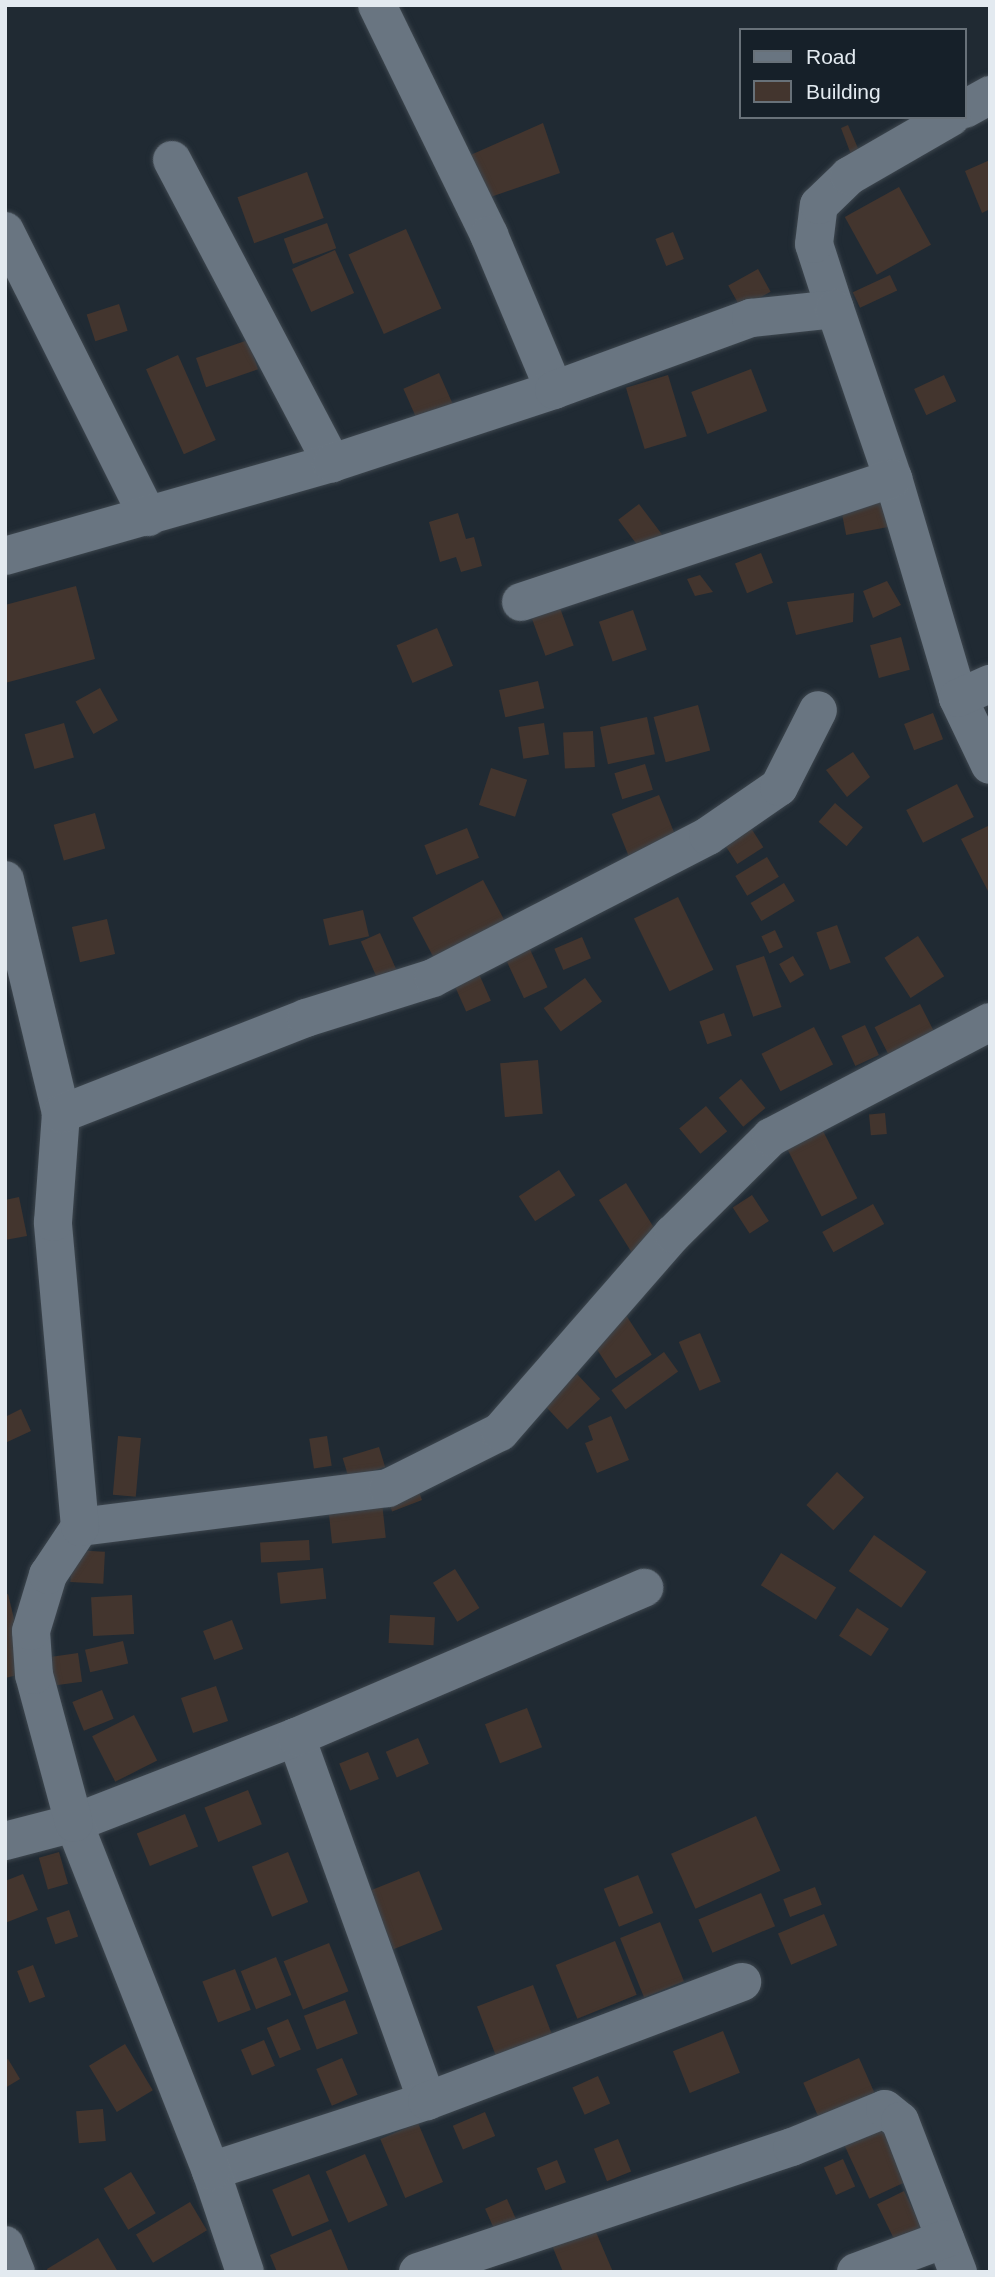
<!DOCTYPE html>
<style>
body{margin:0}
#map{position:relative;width:995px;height:2277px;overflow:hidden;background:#202a33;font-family:Arial,sans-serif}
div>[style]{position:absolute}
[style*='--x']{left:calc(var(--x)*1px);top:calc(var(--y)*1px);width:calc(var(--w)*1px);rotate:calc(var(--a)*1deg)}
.building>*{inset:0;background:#43352e;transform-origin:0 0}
.roads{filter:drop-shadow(0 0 2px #3d464e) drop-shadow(0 0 2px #3d464e)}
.minor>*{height:38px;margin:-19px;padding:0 19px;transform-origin:19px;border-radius:19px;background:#697581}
span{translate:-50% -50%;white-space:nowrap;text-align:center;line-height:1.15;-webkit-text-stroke:6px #162029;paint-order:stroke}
.frame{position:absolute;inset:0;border:7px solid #e3eaf0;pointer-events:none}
.legend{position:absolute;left:739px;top:28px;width:228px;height:91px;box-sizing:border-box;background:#162029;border:2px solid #687179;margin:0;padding:9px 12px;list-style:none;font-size:21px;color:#e3eaf0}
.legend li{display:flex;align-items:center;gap:14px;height:35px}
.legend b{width:35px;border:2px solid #687179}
</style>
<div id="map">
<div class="building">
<div style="clip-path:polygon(543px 123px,560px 173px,482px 200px,466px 157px)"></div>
<div style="clip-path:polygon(848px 125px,860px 153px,852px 157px,841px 128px)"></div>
<div style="clip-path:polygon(990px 160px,990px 209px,982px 213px,965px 171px)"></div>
<div style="left:307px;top:172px;width:49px;height:74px;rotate:70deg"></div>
<div style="left:899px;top:187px;width:66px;height:62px;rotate:61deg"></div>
<div style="left:327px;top:223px;width:27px;height:46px;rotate:70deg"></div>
<div style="left:406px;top:229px;width:87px;height:63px;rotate:66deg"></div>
<div style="left:673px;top:232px;width:29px;height:19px;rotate:68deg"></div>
<div style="left:335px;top:250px;width:47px;height:47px;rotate:66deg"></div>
<div style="left:758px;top:269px;width:26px;height:34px;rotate:61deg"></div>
<div style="left:890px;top:275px;width:17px;height:41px;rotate:65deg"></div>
<div style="left:119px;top:304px;width:28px;height:34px;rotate:72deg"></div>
<div style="left:248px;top:340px;width:31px;height:55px;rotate:71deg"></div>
<div style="left:178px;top:355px;width:93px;height:35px;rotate:66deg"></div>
<div style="left:751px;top:369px;width:45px;height:64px;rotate:69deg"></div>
<div style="left:439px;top:373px;width:36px;height:39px;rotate:66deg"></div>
<div style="left:668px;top:375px;width:64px;height:44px;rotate:73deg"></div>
<div style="left:944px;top:375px;width:29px;height:33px;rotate:65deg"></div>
<div style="left:895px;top:493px;width:32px;height:56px;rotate:79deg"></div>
<div style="left:639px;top:504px;width:43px;height:26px;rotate:53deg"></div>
<div style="clip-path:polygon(458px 513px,466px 539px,474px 537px,482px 566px,461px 572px,456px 557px,440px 562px,429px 522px)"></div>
<div style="left:761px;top:553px;width:32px;height:28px;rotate:68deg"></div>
<div style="clip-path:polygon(700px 575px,713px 592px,695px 596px,687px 579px)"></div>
<div style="clip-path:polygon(887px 581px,901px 605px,873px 618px,863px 591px)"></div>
<div style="clip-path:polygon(76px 586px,95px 659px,5px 683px,5px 605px)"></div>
<div style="clip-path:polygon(854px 593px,853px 622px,796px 635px,787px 602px)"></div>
<div style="left:560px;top:608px;width:40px;height:30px;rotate:70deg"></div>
<div style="left:633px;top:610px;width:42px;height:36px;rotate:71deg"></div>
<div style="left:437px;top:628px;width:41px;height:44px;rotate:67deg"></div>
<div style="left:901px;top:637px;width:34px;height:32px;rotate:75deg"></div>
<div style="left:538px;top:681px;width:28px;height:40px;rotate:77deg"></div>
<div style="left:100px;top:688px;width:37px;height:28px;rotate:61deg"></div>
<div style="left:698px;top:705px;width:47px;height:46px;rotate:75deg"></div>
<div style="left:933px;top:713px;width:28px;height:31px;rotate:69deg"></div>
<div style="left:647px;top:717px;width:38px;height:48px;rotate:78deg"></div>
<div style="left:64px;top:723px;width:36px;height:41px;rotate:74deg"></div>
<div style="left:544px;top:723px;width:32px;height:26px;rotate:81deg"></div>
<div style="left:593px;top:731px;width:36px;height:30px;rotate:87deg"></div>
<div style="clip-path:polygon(853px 752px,870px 777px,847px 797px,826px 770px)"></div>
<div style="left:645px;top:764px;width:27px;height:32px;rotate:73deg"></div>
<div style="left:491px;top:768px;width:38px;height:39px;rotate:18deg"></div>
<div style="left:957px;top:784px;width:37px;height:57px;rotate:63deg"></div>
<div style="left:659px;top:795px;width:48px;height:51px;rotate:68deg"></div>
<div style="left:835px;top:803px;width:37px;height:25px;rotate:41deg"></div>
<div style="left:95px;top:813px;width:37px;height:43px;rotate:74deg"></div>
<div style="left:747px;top:822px;width:30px;height:31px;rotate:57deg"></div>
<div style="clip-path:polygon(990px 825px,990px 895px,961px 839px)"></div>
<div style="left:467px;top:828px;width:32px;height:46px;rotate:68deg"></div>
<div style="left:767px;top:857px;width:23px;height:37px;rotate:59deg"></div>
<div style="left:483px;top:880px;width:60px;height:80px;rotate:62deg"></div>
<div style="left:784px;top:883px;width:21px;height:39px;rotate:59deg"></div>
<div style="left:678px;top:897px;width:81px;height:49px;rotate:64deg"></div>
<div style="left:363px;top:910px;width:27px;height:41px;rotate:77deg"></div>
<div style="left:107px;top:919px;width:36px;height:36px;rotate:77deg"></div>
<div style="left:837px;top:925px;width:40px;height:22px;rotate:70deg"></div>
<div style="left:775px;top:930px;width:19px;height:15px;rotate:65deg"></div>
<div style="left:380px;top:933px;width:45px;height:21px;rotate:66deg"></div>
<div style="left:918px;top:936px;width:48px;height:40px;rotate:57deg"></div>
<div style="left:582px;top:937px;width:23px;height:30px;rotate:67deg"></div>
<div style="left:526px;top:941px;width:51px;height:26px;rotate:65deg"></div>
<div style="left:764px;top:956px;width:54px;height:30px;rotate:71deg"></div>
<div style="left:793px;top:956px;width:22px;height:16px;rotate:60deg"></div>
<div style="left:475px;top:965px;width:39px;height:27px;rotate:66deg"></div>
<div style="left:585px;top:978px;width:29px;height:51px;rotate:54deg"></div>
<div style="left:920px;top:1004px;width:42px;height:51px;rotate:63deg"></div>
<div style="left:724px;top:1013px;width:24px;height:26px;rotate:71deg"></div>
<div style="left:865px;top:1025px;width:33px;height:26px;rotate:65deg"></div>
<div style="left:814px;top:1027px;width:42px;height:59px;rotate:63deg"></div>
<div style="left:538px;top:1060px;width:54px;height:38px;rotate:85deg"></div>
<div style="left:741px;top:1079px;width:38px;height:29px;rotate:50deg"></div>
<div style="left:706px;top:1106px;width:33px;height:35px;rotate:50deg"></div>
<div style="left:885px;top:1113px;width:21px;height:16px;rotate:85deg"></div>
<div style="left:821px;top:1127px;width:80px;height:40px;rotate:63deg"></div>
<div style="left:559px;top:1170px;width:30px;height:48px;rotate:57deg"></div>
<div style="left:626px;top:1183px;width:62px;height:32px;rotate:58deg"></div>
<div style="left:752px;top:1195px;width:31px;height:23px;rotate:57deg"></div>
<div style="clip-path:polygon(19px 1197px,27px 1236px,5px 1240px,5px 1200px)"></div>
<div style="left:873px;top:1204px;width:23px;height:58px;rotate:61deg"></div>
<div style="left:624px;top:1312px;width:51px;height:43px;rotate:57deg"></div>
<div style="left:700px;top:1333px;width:53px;height:23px;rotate:67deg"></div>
<div style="left:664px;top:1352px;width:24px;height:65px;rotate:54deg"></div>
<div style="left:577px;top:1374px;width:34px;height:45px;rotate:47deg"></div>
<div style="clip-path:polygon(21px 1409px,31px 1431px,5px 1443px,5px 1417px)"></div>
<div style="clip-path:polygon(611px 1416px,629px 1460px,597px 1473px,585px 1443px,593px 1440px,588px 1426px)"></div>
<div style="left:118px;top:1436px;width:23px;height:59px;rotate:5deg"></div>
<div style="left:327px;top:1436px;width:30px;height:18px;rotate:81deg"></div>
<div style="left:379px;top:1447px;width:21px;height:38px;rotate:73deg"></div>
<div style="left:837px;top:1472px;width:37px;height:45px;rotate:43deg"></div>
<div style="left:417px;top:1487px;width:14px;height:32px;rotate:69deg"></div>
<div style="left:382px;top:1502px;width:36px;height:54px;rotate:84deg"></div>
<div style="left:874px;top:1535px;width:64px;height:44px;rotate:35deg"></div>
<div style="left:309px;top:1540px;width:20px;height:49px;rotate:87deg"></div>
<div style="left:72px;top:1550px;width:33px;height:32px;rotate:3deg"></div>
<div style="left:781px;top:1553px;width:65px;height:38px;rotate:32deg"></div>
<div style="left:323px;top:1568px;width:31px;height:46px;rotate:84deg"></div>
<div style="left:455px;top:1569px;width:46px;height:26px;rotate:58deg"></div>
<div style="clip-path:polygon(8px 1594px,27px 1673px,5px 1678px,5px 1595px)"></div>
<div style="left:132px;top:1595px;width:39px;height:41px;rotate:87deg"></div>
<div style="left:857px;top:1608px;width:38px;height:33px;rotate:33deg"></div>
<div style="left:390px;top:1615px;width:45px;height:28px;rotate:3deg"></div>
<div style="left:232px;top:1620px;width:31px;height:31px;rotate:69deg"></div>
<div style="left:123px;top:1641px;width:23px;height:39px;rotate:77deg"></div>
<div style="left:78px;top:1653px;width:29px;height:28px;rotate:82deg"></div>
<div style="left:216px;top:1686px;width:37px;height:37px;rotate:71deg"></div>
<div style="left:102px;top:1690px;width:31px;height:32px;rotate:68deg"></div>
<div style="left:527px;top:1708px;width:42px;height:45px;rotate:69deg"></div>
<div style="left:134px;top:1715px;width:51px;height:47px;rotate:63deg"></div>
<div style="left:418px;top:1738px;width:28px;height:35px;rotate:67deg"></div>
<div style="left:368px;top:1752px;width:29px;height:31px;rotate:68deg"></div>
<div style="left:248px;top:1790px;width:37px;height:47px;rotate:68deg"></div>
<div style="left:185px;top:1814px;width:35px;height:52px;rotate:68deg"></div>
<div style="left:756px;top:1816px;width:60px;height:93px;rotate:66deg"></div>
<div style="left:59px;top:1852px;width:33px;height:21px;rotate:74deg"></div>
<div style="left:288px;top:1852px;width:54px;height:39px;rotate:68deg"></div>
<div style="left:419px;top:1871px;width:63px;height:53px;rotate:68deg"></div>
<div style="clip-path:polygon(23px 1874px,38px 1910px,5px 1923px,5px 1881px)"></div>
<div style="left:638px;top:1875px;width:41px;height:37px;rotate:68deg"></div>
<div style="left:815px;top:1887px;width:19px;height:34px;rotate:69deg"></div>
<div style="left:761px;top:1893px;width:36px;height:68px;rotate:67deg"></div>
<div style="left:69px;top:1910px;width:28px;height:24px;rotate:71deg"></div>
<div style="left:824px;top:1914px;width:34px;height:50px;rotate:67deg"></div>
<div style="left:660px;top:1922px;width:64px;height:43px;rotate:68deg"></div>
<div style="left:615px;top:1941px;width:58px;height:64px;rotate:68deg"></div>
<div style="left:329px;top:1943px;width:52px;height:49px;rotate:68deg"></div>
<div style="left:276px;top:1957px;width:41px;height:38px;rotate:68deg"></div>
<div style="left:33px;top:1965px;width:34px;height:17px;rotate:69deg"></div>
<div style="left:235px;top:1969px;width:44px;height:35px;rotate:69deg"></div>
<div style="left:533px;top:1985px;width:60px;height:60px;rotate:69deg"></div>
<div style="left:345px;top:2000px;width:36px;height:44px;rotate:69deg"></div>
<div style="left:288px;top:2019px;width:33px;height:23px;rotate:67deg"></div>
<div style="left:723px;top:2031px;width:45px;height:54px;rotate:68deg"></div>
<div style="left:264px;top:2040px;width:28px;height:25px;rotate:67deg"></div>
<div style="left:125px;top:2044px;width:54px;height:42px;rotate:59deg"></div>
<div style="left:342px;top:2058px;width:40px;height:28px;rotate:67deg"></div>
<div style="left:859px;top:2058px;width:44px;height:61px;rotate:66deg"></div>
<div style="clip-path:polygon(8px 2059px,20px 2079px,5px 2088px,5px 2061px)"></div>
<div style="left:598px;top:2076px;width:30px;height:28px;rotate:66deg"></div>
<div style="left:103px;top:2109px;width:32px;height:27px;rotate:85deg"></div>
<div style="left:485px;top:2112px;width:26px;height:35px;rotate:67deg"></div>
<div style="left:418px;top:2123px;width:64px;height:41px;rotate:67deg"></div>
<div style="left:883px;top:2124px;width:62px;height:44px;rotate:65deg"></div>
<div style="left:618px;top:2139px;width:35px;height:26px;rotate:68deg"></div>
<div style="left:365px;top:2154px;width:56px;height:43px;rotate:66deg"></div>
<div style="left:843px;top:2159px;width:30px;height:21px;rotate:66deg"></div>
<div style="left:557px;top:2160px;width:24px;height:22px;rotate:68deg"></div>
<div style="left:131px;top:2172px;width:48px;height:32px;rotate:59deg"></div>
<div style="left:309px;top:2174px;width:51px;height:40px;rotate:67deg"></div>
<div style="left:904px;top:2191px;width:43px;height:30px;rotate:64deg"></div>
<div style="left:507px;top:2199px;width:22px;height:24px;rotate:66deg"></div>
<div style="left:190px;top:2202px;width:33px;height:63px;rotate:59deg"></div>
<div style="clip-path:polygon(593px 2225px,613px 2272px,563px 2272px,551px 2243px)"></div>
<div style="clip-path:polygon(331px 2229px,349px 2272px,277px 2272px,270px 2255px)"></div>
<div style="clip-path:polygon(98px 2238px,118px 2272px,48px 2272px,47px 2269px)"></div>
</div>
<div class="roads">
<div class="minor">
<div style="--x:377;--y:5;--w:256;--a:64"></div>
<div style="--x:489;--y:235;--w:168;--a:67.2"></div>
<div style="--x:965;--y:109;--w:29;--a:-29"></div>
<div style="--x:172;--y:160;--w:343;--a:62.2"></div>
<div style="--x:5;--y:231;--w:320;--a:63.4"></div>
<div style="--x:835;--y:309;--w:68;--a:-107.9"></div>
<div style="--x:814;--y:244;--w:39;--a:-83"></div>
<div style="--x:819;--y:205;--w:42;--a:-44"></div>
<div style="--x:849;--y:176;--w:118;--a:-30"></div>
<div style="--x:5;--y:556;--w:340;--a:-15.9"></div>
<div style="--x:332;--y:463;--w:234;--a:-18.2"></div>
<div style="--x:554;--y:390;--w:210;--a:-20.1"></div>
<div style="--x:751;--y:318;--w:84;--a:-6.1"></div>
<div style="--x:835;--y:309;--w:179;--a:71.1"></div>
<div style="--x:893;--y:478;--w:229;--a:73.5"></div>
<div style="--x:958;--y:698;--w:74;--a:64.5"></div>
<div style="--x:521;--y:602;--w:392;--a:-18.4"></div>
<div style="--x:958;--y:698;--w:35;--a:-24"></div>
<div style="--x:5;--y:880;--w:241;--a:76.5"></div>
<div style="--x:80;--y:1527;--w:310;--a:-7.2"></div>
<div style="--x:388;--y:1488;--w:125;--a:-26.6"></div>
<div style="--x:500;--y:1432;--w:263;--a:-48.9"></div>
<div style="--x:673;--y:1234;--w:138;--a:-44.7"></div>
<div style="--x:771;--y:1137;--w:247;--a:-27.7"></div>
<div style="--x:296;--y:1737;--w:387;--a:70.2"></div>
<div style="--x:5;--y:1841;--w:71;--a:-14.6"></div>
<div style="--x:74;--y:1823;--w:238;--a:-21.2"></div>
<div style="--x:296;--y:1737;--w:379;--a:-23.2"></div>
<div style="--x:211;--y:2171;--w:227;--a:-18"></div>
<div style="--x:427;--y:2101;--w:337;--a:-20.7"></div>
<div style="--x:5;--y:2245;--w:29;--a:68"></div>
<div style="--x:245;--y:2272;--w:107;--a:-108.6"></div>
<div style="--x:211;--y:2171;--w:374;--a:-111.5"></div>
<div style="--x:74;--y:1823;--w:153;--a:-105.1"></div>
<div style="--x:34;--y:1675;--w:44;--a:-93.9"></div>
<div style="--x:31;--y:1631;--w:59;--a:-73.1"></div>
<div style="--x:48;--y:1575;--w:58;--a:-56.3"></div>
<div style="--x:80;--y:1527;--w:306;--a:-95.1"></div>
<div style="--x:53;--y:1222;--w:108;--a:-85.8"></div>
<div style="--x:61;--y:1114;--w:263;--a:-21.4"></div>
<div style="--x:306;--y:1018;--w:133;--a:-17.5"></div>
<div style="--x:433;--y:978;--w:309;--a:-27.3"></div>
<div style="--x:708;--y:836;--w:86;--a:-34.6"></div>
<div style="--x:779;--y:787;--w:86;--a:-63.1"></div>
<div style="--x:418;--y:2272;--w:394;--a:-18.5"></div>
<div style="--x:792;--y:2147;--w:100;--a:-22.2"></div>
<div style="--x:885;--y:2109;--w:19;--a:39"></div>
<div style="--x:900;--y:2121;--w:162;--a:69"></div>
<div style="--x:856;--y:2272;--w:95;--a:-20.3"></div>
</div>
</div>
<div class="frame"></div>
<ul class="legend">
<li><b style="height:9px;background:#697581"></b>Road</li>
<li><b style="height:19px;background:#43352e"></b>Building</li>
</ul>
</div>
